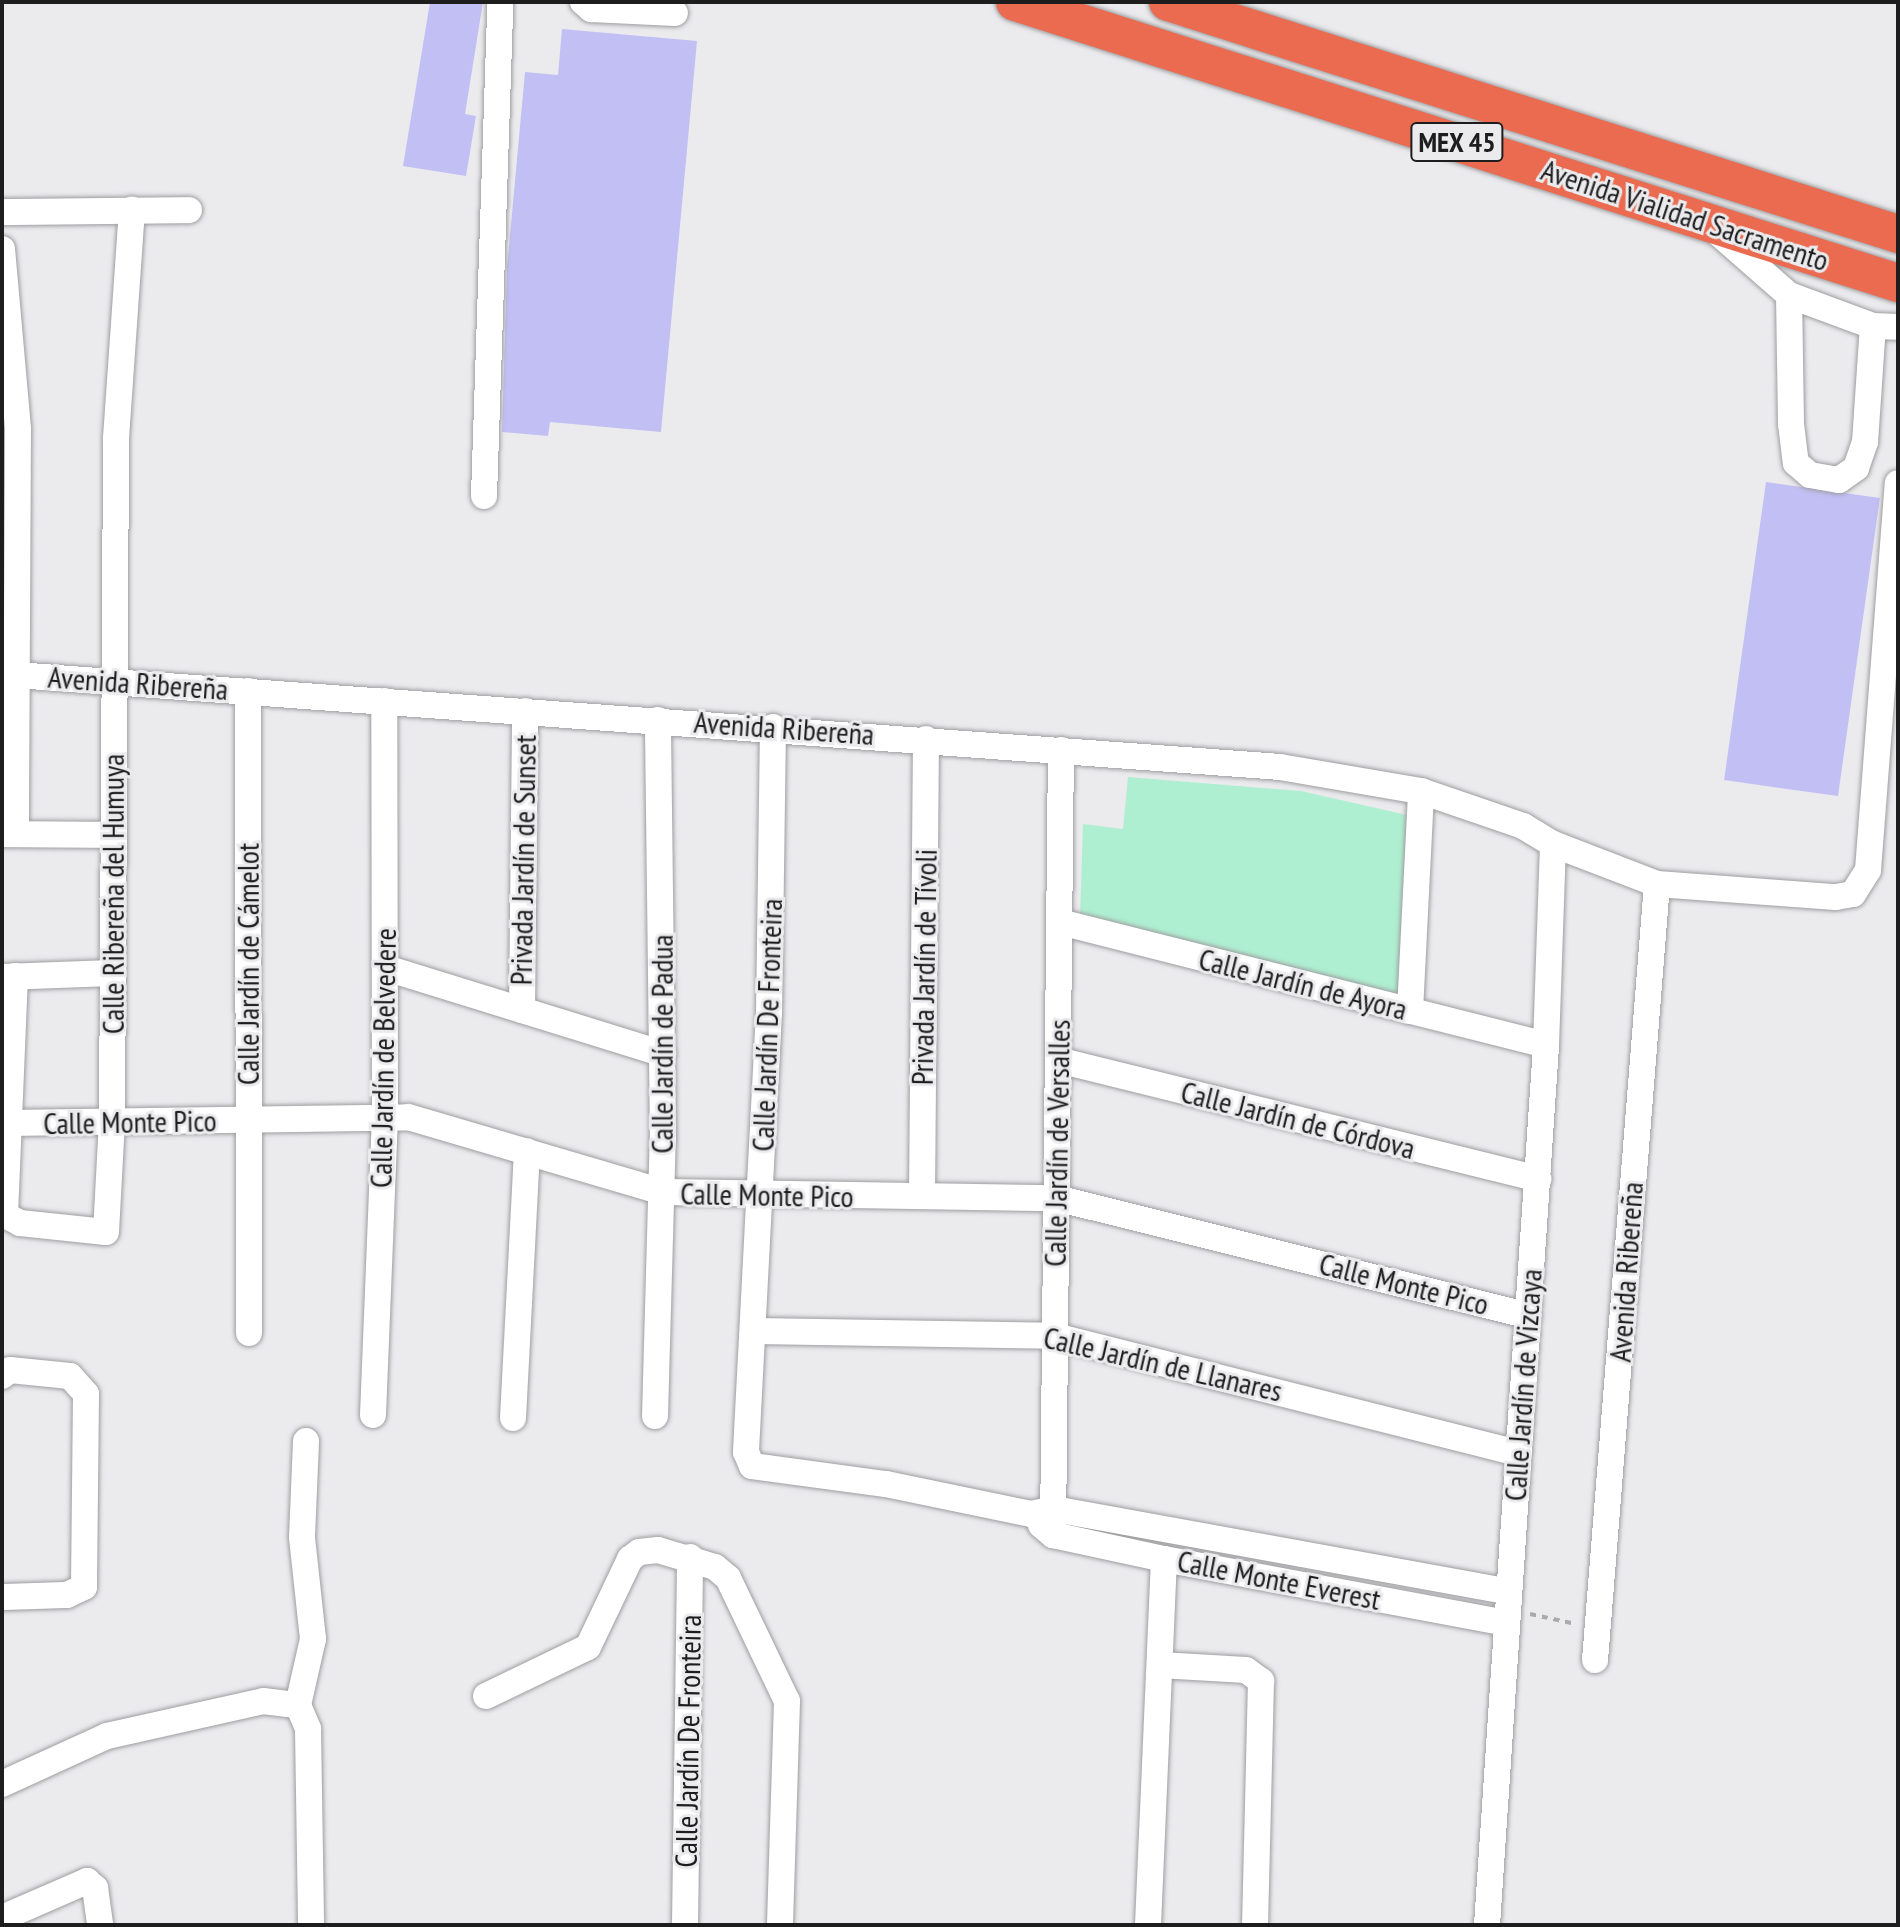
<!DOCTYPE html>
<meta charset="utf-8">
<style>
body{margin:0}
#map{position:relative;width:1900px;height:1927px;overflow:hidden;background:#ebebee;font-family:"PT Sans Narrow",sans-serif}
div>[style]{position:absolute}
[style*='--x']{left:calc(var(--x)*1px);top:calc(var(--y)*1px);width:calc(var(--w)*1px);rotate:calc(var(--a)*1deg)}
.green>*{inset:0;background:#afefd1}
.building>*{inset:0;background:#c1bff4;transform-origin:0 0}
.path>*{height:4px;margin-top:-2px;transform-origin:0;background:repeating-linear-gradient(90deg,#aaaaac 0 6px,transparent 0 12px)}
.roads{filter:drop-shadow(0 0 2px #9e9ea1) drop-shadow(0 0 2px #9e9ea1)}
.minor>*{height:26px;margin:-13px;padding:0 13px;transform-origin:13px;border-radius:13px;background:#fff}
.highway>*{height:38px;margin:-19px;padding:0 19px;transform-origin:19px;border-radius:19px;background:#ea6b50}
span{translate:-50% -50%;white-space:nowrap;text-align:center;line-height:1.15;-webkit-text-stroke:6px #ebebee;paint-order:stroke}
.shield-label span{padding:2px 6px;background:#ebebee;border:2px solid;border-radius:6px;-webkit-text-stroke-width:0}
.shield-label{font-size:28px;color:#1d1d1e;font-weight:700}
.street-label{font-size:30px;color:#1d1d1e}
.frame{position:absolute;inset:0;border:4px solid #1d1d1e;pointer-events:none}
</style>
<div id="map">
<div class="green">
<div style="clip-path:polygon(1128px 777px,1301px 791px,1407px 815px,1402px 995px,1080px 916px,1083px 824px,1123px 829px)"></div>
</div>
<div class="building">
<div style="clip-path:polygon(430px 2px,483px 2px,465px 114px,476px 116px,466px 176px,403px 166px)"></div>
<div style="clip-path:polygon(562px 29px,697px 41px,661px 432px,550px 422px,548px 436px,502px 432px,507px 268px,525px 72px,558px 75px)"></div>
<div style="left:1766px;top:482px;width:115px;height:301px;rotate:8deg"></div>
</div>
<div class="path">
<div style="--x:1530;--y:1614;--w:47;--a:12.3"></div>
</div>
<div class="roads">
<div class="minor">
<div style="--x:583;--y:2;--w:11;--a:41"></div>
<div style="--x:591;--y:9;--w:84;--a:2.7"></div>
<div style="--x:2;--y:212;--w:187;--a:-0.6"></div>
<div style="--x:1717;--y:232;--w:96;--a:41.2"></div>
<div style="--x:1789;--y:295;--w:90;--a:20.3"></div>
<div style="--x:1873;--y:326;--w:25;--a:2"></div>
<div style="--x:2;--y:249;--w:181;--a:84.9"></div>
<div style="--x:18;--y:429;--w:405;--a:90.3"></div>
<div style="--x:1789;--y:295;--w:129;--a:89.1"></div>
<div style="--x:1791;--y:424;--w:39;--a:83"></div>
<div style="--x:1796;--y:463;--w:18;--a:41"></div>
<div style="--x:1810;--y:475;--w:29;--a:10"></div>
<div style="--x:1839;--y:480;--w:21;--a:-35"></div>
<div style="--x:1856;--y:468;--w:28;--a:-71"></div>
<div style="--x:1865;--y:442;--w:116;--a:-86.1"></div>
<div style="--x:484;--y:496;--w:494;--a:-88.1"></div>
<div style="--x:2;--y:674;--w:1281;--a:4.16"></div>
<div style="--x:1280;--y:767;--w:143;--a:9.7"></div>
<div style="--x:1421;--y:791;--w:108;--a:18.9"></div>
<div style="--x:1523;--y:826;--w:35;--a:31"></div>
<div style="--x:1553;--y:844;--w:111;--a:21"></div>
<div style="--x:1657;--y:884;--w:179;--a:4.2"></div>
<div style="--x:1836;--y:897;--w:17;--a:-10"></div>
<div style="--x:1853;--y:894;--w:28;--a:-58"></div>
<div style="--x:1868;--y:870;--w:388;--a:-85.6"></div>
<div style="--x:248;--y:691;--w:642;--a:89.91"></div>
<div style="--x:773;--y:727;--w:285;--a:90.8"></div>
<div style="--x:769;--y:1012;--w:441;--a:93"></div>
<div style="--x:746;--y:1452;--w:15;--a:67"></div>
<div style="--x:752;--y:1466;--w:135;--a:7.7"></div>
<div style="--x:886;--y:1484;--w:148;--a:11.7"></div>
<div style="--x:1031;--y:1514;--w:24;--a:-12"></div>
<div style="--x:1054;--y:1509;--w:460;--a:10.3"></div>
<div style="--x:2;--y:834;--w:111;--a:0.5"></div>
<div style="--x:1060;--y:922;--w:501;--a:14.2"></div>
<div style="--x:386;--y:968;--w:290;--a:17.2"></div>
<div style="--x:15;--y:976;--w:239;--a:92.4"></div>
<div style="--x:5;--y:1215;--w:17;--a:28"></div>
<div style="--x:20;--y:1223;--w:86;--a:6"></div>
<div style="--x:106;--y:1232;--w:110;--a:-86.9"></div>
<div style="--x:112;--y:1122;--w:684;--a:-89.66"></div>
<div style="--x:116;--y:438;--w:229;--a:-86"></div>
<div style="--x:2;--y:977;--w:111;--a:-2.1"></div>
<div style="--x:522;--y:1010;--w:299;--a:-89.4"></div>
<div style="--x:1410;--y:1011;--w:220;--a:-87.1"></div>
<div style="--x:1058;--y:1060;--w:495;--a:13.9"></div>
<div style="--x:2;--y:1123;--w:406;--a:-0.8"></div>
<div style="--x:408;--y:1117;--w:266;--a:16.4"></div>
<div style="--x:663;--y:1192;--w:393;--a:0.9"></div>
<div style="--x:1056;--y:1198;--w:487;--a:14"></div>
<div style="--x:922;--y:1196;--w:457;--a:-89.5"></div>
<div style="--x:753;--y:1331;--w:302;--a:0.9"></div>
<div style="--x:1055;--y:1336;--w:478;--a:14.2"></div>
<div style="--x:2;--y:1376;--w:10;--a:-37"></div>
<div style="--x:10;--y:1370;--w:60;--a:5.7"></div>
<div style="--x:70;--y:1376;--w:24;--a:48"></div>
<div style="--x:86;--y:1394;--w:193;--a:90.6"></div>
<div style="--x:84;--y:1587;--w:19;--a:155"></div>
<div style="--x:67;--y:1595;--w:65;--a:178.2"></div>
<div style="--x:373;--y:1415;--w:298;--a:-87.7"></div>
<div style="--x:385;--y:1117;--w:416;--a:-90.1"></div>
<div style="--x:655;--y:1416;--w:278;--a:-88.4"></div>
<div style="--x:663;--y:1138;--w:418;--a:-90.7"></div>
<div style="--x:513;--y:1418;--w:267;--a:-87"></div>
<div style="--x:1041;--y:1525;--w:16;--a:40"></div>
<div style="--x:1053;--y:1535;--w:114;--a:12.2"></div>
<div style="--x:1164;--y:1559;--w:347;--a:10.6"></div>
<div style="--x:1053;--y:1535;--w:785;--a:-89.42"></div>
<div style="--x:1595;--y:1660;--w:778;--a:-85.43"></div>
<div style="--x:1160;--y:1665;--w:86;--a:3.3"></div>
<div style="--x:1246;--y:1670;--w:19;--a:36"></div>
<div style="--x:1261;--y:1681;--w:244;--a:91.4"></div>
<div style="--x:486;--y:1696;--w:113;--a:-25.7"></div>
<div style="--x:588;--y:1647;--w:98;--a:-64.5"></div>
<div style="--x:630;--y:1559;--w:11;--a:-38"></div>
<div style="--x:639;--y:1552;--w:19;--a:-6"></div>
<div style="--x:658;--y:1550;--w:59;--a:16.6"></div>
<div style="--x:715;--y:1567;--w:17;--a:40"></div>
<div style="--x:728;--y:1578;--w:136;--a:64.4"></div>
<div style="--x:787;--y:1701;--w:224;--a:91.8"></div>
<div style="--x:298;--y:1705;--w:68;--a:-77.2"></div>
<div style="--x:313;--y:1639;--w:103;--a:-96.2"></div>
<div style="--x:302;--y:1537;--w:96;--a:-87.6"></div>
<div style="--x:2;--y:1784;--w:115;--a:-24.6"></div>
<div style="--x:107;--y:1736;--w:160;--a:-12.6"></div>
<div style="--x:263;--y:1701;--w:35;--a:7"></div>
<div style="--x:298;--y:1705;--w:26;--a:67"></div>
<div style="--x:308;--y:1729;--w:196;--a:89.1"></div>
<div style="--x:2;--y:1918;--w:93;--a:-23.5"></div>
<div style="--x:87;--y:1881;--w:11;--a:41"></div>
<div style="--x:95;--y:1888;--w:37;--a:82"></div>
<div style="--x:685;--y:1925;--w:368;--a:-89.2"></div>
<div style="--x:1148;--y:1925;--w:366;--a:-87.5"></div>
<div style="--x:1487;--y:1925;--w:882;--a:-86.16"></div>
<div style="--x:1546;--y:1045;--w:201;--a:-88"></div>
</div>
<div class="highway">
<div style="--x:1015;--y:2;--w:927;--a:17.65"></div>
<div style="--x:1168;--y:2;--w:766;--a:17.63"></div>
</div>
</div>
<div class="shield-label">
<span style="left:1457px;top:142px">MEX 45</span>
</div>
<div class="street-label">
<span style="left:1685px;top:215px;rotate:18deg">Avenida Vialidad Sacramento</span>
<span style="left:138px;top:683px;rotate:4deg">Avenida Ribereña</span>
<span style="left:784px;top:728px;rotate:4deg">Avenida Ribereña</span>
<span style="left:523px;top:860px;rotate:-89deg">Privada Jardín de Sunset</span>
<span style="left:113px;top:894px;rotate:-90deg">Calle Ribereña del Humuya</span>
<span style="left:248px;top:964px;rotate:-90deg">Calle Jardín de Cámelot</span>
<span style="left:924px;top:967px;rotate:-89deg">Privada Jardín de Tívoli</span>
<span style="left:1303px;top:984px;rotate:14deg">Calle Jardín de Ayora</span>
<span style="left:767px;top:1025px;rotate:-88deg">Calle Jardín De Fronteira</span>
<span style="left:662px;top:1044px;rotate:-90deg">Calle Jardín de Padua</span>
<span style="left:383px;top:1058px;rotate:-89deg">Calle Jardín de Belvedere</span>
<span style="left:1298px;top:1120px;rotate:14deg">Calle Jardín de Córdova</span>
<span style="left:130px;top:1122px;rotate:-1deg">Calle Monte Pico</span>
<span style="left:1057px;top:1143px;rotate:-89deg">Calle Jardín de Versalles</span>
<span style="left:767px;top:1195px;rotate:1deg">Calle Monte Pico</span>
<span style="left:1626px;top:1272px;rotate:-86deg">Avenida Ribereña</span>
<span style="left:1404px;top:1284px;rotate:14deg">Calle Monte Pico</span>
<span style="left:1163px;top:1364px;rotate:13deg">Calle Jardín de Llanares</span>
<span style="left:1523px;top:1385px;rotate:-86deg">Calle Jardín de Vizcaya</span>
<span style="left:1279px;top:1580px;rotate:11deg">Calle Monte Everest</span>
<span style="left:688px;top:1741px;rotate:-89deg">Calle Jardín De Fronteira</span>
</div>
<div class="frame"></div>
</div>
